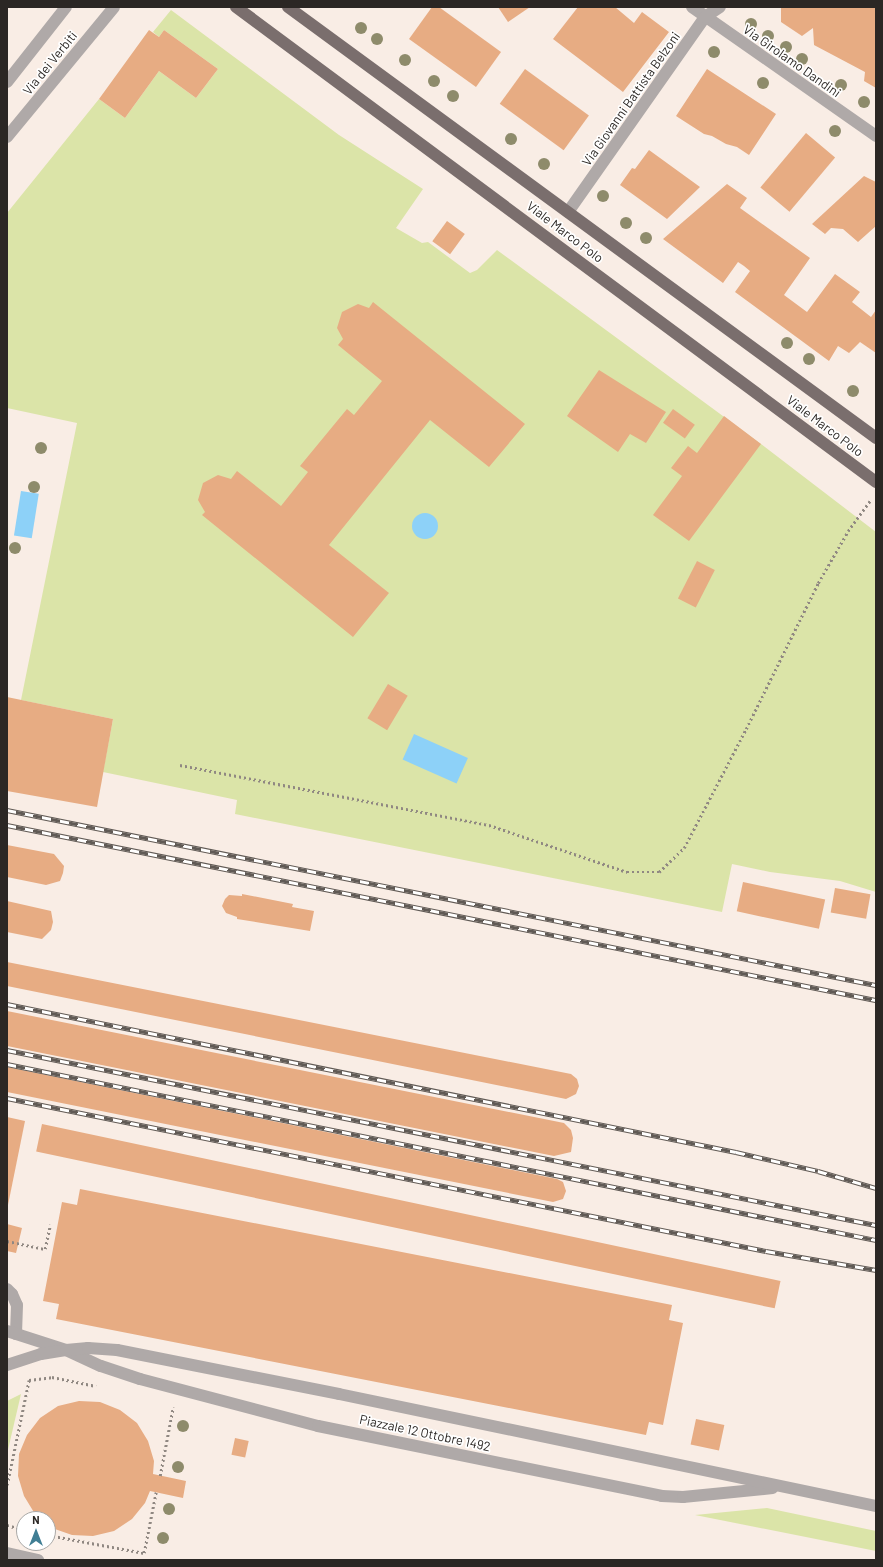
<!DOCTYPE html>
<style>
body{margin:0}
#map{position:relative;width:883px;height:1567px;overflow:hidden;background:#f9ede5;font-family:Barlow,sans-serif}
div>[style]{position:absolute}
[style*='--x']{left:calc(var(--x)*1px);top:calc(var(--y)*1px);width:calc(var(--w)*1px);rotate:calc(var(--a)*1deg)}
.green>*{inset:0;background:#dbe4a8}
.water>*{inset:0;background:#8dd1f8;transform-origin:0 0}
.round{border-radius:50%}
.building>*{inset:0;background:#e7ac83;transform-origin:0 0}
.path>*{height:2.5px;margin-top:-1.25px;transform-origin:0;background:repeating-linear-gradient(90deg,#908882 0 2px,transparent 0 5px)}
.minor>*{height:12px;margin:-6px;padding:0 6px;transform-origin:6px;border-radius:6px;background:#afa9a8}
.major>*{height:12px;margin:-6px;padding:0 6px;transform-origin:6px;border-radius:6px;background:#7a6e6d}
.rail>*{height:4.5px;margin-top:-2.25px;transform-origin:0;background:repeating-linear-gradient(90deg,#fff 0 9px,#605a55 0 18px);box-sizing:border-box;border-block:1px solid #605a55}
.trees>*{width:12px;height:12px;margin:-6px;border-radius:50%;background:#8e8b6b}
span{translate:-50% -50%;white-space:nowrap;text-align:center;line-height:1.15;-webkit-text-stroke:3.5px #fff;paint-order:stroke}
.street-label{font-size:13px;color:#2b2724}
.frame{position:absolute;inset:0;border:8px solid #2b2724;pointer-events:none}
.north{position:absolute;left:16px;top:1511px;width:40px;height:40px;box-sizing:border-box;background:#fff;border:1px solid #aaa9a7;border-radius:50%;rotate:0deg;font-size:11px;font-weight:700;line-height:16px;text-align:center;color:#2b2724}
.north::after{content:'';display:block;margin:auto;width:14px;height:18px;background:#407e94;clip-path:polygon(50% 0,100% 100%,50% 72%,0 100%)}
</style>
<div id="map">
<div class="green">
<div style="clip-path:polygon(171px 10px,339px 135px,423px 189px,396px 228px,422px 243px,428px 242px,470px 273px,477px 270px,497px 250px,761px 444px,876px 532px,876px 892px,840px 881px,770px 872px,732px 864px,722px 912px,235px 814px,237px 800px,103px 772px,113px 719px,21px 700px,77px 423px,7px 408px,7px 213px,99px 99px,125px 118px,159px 71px,196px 98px,218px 69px,164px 30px,159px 37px,153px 32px)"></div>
<div style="clip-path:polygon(21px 1394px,7px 1454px,7px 1401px)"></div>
<div style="clip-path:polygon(767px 1508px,876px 1531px,876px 1551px,695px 1515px)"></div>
</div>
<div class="water">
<div style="left:21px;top:491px;width:18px;height:45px;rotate:9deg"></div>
<div class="round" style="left:412px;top:513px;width:26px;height:26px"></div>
<div style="left:414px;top:734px;width:59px;height:28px;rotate:24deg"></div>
</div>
<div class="building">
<div style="clip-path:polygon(432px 7px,439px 7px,501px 52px,476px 87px,409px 39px)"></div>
<div style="clip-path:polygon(498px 7px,530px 7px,508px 22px)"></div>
<div style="clip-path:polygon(578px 7px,615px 7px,634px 23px,642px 12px,669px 32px,623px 92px,553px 39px)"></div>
<div style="clip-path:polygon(781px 7px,876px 7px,876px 88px,864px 81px,865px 72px,814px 45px,813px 28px,802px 36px,781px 22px)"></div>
<div style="clip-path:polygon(149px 30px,159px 37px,164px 30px,218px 69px,196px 98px,159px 71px,125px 118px,99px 99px)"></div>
<div style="left:525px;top:69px;width:79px;height:43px;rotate:36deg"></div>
<div style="clip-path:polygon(707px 69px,776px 114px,749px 155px,737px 147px,726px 144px,712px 136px,704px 134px,676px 116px)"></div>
<div style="left:806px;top:133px;width:38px;height:71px;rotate:40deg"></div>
<div style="clip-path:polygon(649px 150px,700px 187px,667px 219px,620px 185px,632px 168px,635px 169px)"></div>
<div style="clip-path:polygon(864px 176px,876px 182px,876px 226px,858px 242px,843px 229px,831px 228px,825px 234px,812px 224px)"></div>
<div style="clip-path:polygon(727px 184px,747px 198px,740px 208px,810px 258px,784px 295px,807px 312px,835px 274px,860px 292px,852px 302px,871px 317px,876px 310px,876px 353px,860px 342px,849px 353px,838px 346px,829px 361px,735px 292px,750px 271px,744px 266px,738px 262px,723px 283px,663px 239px)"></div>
<div style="left:447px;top:221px;width:22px;height:25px;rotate:36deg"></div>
<div style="clip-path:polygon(373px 302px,525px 424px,489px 467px,430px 420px,329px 545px,389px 593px,353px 637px,202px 515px,205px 512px,198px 500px,203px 483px,218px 475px,231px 479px,237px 471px,281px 506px,308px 472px,300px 466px,347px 409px,354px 415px,382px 381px,338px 345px,343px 339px,337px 328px,342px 312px,358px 304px,369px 308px)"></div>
<div style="clip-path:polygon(599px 370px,666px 412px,646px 443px,630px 434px,618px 452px,567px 416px)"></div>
<div style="left:673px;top:409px;width:27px;height:17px;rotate:36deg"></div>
<div style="clip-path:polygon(724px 416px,761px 444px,689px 541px,653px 515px,682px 476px,671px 468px,688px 446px,697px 453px)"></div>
<div style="left:697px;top:561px;width:20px;height:42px;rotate:27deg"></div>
<div style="left:388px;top:684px;width:23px;height:40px;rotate:31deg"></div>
<div style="clip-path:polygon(7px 697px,113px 719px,97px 807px,7px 791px)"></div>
<div style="clip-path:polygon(7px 845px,54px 854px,64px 866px,63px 873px,60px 881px,46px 885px,7px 877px)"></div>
<div style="left:743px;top:882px;width:84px;height:30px;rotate:12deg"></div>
<div style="left:835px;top:888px;width:36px;height:25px;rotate:10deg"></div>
<div style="clip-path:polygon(242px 894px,293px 904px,292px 907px,314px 911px,310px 931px,237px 919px,237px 917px,226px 913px,222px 906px,225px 899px,229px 895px,242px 896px)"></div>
<div style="clip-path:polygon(7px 901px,51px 911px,53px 922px,51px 930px,42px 939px,7px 932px)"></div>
<div style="clip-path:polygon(7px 962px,571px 1074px,577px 1079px,579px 1086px,576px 1094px,566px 1099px,7px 986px)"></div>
<div style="clip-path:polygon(7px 1011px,564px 1123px,571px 1130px,573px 1138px,571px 1152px,554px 1156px,7px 1046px)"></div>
<div style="clip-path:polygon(7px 1067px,557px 1179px,563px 1182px,566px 1191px,563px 1199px,553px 1202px,7px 1092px)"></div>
<div style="clip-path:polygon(7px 1117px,25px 1121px,8px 1205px,7px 1205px)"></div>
<div style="left:42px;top:1124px;width:755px;height:28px;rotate:12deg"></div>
<div style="clip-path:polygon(80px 1189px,672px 1305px,669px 1320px,683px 1323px,663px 1425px,649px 1422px,646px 1435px,56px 1319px,59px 1304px,43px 1301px,62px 1202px,77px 1205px)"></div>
<div style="clip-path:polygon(7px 1224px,22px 1228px,16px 1253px,7px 1251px)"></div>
<div style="clip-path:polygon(79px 1401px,100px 1402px,120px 1410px,137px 1423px,148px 1441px,154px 1461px,153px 1474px,186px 1481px,183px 1498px,150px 1491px,145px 1503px,132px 1519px,114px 1531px,93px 1536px,72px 1535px,52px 1528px,48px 1525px,48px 1519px,41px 1519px,35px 1514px,24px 1496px,18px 1476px,19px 1454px,27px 1435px,40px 1418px,58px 1406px)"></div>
<div style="left:696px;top:1419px;width:29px;height:26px;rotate:12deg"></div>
<div style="left:235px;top:1438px;width:14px;height:17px;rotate:12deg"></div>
</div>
<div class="path">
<div style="--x:180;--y:765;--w:315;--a:11"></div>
<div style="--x:489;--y:825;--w:146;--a:18.8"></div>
<div style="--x:627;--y:872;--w:32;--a:0"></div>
<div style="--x:659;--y:872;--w:35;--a:-44"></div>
<div style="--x:684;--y:848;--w:134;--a:-62.5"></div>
<div style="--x:746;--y:729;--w:163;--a:-63.7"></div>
<div style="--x:818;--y:583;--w:60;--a:-60"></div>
<div style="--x:848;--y:531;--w:39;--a:-54"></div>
<div style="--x:7;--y:1241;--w:39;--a:12"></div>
<div style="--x:45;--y:1249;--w:25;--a:-78"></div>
<div style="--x:160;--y:1476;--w:70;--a:-79.3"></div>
<div style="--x:7;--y:1485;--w:107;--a:-78.2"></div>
<div style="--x:29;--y:1380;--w:23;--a:-7"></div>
<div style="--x:52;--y:1377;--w:45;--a:11.6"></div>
<div style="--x:7;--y:1525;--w:18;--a:16"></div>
<div style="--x:48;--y:1535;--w:98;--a:10.6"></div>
<div style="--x:144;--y:1553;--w:62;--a:-78.9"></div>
</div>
<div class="minor">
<div style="--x:692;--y:7;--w:225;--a:35"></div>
<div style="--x:7;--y:82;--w:95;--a:-51.8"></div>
<div style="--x:7;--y:137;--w:168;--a:-50.5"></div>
<div style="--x:568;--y:212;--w:238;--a:-54.9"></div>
<div style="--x:705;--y:17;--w:18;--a:-34"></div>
<div style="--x:7;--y:1289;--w:7;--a:45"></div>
<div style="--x:12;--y:1294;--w:12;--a:66"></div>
<div style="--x:17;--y:1305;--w:29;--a:92"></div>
<div style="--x:7;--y:1331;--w:62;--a:17.9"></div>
<div style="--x:66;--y:1350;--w:38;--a:25"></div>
<div style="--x:101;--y:1366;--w:41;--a:18.4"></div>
<div style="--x:140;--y:1379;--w:184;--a:14.8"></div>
<div style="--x:318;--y:1426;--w:351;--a:11.5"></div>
<div style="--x:662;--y:1496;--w:21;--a:3"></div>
<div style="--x:683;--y:1497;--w:90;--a:-5.7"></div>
<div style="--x:7;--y:1365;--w:36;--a:-18"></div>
<div style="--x:41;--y:1354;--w:25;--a:-9"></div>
<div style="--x:66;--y:1350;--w:22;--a:-5"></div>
<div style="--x:88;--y:1348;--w:29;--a:4"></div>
<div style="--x:117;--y:1350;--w:226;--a:11.2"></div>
<div style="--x:339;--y:1394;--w:549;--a:11.78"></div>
<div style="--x:7;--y:1553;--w:32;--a:13"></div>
</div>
<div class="major">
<div style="--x:236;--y:7;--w:797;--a:36.58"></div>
<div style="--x:288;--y:7;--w:729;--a:36.24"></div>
</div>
<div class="rail">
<div style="--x:7;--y:810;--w:886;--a:11.39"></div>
<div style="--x:7;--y:825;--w:886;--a:11.39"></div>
<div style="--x:7;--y:1004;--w:744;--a:11.48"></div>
<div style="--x:736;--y:1152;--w:84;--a:13"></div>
<div style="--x:818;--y:1171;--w:60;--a:16.3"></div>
<div style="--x:7;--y:1050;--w:886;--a:11.39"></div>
<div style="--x:7;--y:1064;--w:887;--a:11.45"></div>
<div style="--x:7;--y:1098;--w:774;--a:11.4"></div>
<div style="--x:766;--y:1251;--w:112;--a:9.8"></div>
</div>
<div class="trees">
<div style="left:751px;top:24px"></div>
<div style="left:361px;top:28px"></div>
<div style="left:768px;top:36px"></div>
<div style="left:377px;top:39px"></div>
<div style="left:786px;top:47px"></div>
<div style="left:714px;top:52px"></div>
<div style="left:802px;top:59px"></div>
<div style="left:405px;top:60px"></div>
<div style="left:434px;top:81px"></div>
<div style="left:763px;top:83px"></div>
<div style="left:841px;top:85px"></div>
<div style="left:453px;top:96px"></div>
<div style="left:864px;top:102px"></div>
<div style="left:835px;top:131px"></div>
<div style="left:511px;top:139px"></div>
<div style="left:544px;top:164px"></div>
<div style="left:603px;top:196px"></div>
<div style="left:626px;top:223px"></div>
<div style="left:646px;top:238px"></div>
<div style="left:787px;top:343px"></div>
<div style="left:809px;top:359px"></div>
<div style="left:853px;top:391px"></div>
<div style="left:41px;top:448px"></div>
<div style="left:34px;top:487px"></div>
<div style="left:15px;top:548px"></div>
<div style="left:183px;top:1426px"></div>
<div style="left:178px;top:1467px"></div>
<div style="left:169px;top:1509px"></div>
<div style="left:163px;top:1538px"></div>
</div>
<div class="street-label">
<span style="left:792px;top:61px;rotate:35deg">Via Girolamo Dandini</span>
<span style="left:50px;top:63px;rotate:-51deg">Via dei Verbiti</span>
<span style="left:631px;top:99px;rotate:-55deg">Via Giovanni Battista Belzoni</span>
<span style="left:565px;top:232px;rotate:37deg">Viale Marco Polo</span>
<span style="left:825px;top:426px;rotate:37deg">Viale Marco Polo</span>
<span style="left:425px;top:1433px;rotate:12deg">Piazzale 12 Ottobre 1492</span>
</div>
<div class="frame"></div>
<div class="north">N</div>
</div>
